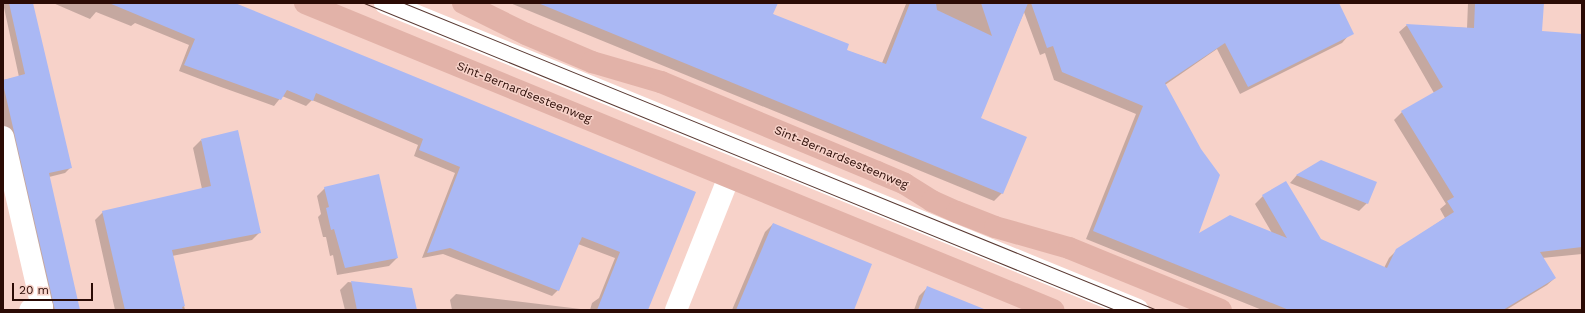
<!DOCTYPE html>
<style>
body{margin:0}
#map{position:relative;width:1585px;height:313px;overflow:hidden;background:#f7d2c9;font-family:"Work Sans",sans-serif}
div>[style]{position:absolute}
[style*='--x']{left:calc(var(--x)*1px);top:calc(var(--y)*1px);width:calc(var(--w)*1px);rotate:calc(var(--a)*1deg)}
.shadow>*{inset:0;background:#0003}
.building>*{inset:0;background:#aab8f4}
.minor>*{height:22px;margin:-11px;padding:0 11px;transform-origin:11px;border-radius:11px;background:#fff}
.major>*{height:22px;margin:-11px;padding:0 11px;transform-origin:11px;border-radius:11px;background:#e2b2a8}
.tram>*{height:1px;margin:-0.5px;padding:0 0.5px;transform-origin:0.5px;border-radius:0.5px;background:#593831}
span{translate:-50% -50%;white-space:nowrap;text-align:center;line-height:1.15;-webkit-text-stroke:3px #f7d2c9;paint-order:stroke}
.street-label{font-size:12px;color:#2b0b05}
.frame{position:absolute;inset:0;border:4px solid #2b0b05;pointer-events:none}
.scale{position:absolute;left:12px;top:283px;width:81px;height:18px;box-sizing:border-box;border:2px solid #2b0b05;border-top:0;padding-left:5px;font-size:12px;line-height:14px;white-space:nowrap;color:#2b0b05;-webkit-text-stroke:3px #f7d2c9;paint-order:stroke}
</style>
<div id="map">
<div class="shadow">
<div style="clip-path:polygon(3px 3px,32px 3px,71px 167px,65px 173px,49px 177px,78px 310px,48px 310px,3px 121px,3px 80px,19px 77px)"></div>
<div style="clip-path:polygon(53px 3px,231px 3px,695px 193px,622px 310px,590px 310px,592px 303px,599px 298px,615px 258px,578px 244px,558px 290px,552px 296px,443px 254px,422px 258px,455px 173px,414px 156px,418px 145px,312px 100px,306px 106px,282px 96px,274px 106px,221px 87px,179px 71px,189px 45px,135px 23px,131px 26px,96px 12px,90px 19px)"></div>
<div style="clip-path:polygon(510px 3px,777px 3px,772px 14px,845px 50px,882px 63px,906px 4px,903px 3px,1333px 3px,1349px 35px,1342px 43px,1240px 94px,1217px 49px,1165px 85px,1197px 236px,1272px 233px,1255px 204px,1263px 196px,1321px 240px,1384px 268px,1389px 258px,1397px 250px,1445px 218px,1440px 209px,1446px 204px,1394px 120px,1402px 112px,1434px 93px,1399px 32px,1407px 25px,1467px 28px,1468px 3px,1543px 3px,1541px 32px,1582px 35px,1582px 254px,1542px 258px,1555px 278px,1547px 285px,1506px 310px,1262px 310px,1086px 239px,1136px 114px,1054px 80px,1045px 53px,1040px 55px,1024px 12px,979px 119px,1002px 193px,994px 201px)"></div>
<div style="clip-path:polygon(201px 140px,260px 232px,252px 240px,172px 256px,185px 310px,115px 310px,95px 220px,103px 212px,202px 189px,193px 148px)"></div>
<div style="clip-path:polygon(1321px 161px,1367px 203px,1359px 211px,1290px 183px,1297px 175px)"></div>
<div style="clip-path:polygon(325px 188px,397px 258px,389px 266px,337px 275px,333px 255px,330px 256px,326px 237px,323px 237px,318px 217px,321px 214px,317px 196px)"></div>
<div style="clip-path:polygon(773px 224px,853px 310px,732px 310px,765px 232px)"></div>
<div style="clip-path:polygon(348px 282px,411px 289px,416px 310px,418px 310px,345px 310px,340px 290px)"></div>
<div style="clip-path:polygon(928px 287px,977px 310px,914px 310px,919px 296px)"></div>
<div style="clip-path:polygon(456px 294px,589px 310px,452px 310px,450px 300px)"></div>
</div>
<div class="building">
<div style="clip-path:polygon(9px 3px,33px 3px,72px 168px,49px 173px,80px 310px,55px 310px,3px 84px,3px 80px,25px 74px)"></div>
<div style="clip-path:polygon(109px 3px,235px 3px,696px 192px,648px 310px,597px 310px,620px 252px,582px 237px,559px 291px,450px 248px,427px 253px,460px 167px,419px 150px,423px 139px,316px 93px,313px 101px,287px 90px,281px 100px,184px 65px,195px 39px)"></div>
<div style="clip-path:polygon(538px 3px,778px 3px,773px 14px,849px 44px,847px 50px,886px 64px,910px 3px,936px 3px,937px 10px,992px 36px,981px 3px,1028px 3px,981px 118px,1027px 137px,1003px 194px)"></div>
<div style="clip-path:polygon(1031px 3px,1339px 3px,1354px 34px,1248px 87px,1225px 43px,1165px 83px,1201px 149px,1220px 175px,1199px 233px,1230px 215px,1287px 238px,1262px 195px,1286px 181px,1321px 239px,1387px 268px,1396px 249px,1454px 212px,1447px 201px,1454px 197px,1401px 111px,1443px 87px,1406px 24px,1474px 28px,1475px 3px,1544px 3px,1542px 31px,1582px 34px,1582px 247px,1540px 252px,1556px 278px,1503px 310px,1289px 310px,1093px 231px,1143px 106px,1062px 72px,1053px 46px,1047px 48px)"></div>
<div style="clip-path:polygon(238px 130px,261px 233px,172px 250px,185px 306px,182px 307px,183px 310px,125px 310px,102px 211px,211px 186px,201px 139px)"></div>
<div style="clip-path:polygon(1321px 160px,1377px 182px,1368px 204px,1296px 175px)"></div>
<div style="clip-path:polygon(379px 174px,398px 258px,345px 268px,334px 229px,331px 230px,326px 208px,329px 207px,324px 187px)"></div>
<div style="clip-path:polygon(773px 223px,872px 264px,854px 310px,736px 310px)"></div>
<div style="clip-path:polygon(351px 281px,412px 288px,417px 310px,357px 310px)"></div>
<div style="clip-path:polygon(927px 286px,984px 309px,984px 310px,918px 310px)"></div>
</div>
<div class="minor">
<div style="--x:385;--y:3;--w:813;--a:22.18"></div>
<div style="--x:3;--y:137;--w:174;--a:77.1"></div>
<div style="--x:42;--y:307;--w:12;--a:166"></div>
<div style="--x:676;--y:310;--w:143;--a:-68.3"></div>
</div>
<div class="major">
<div style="--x:305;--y:3;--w:809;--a:22.31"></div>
<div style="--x:463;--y:3;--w:70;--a:26.2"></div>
<div style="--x:526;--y:34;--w:72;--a:23"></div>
<div style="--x:592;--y:62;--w:72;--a:16.2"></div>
<div style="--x:661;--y:82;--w:234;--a:22.6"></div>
<div style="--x:877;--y:172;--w:30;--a:23"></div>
<div style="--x:905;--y:184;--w:32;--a:32"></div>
<div style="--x:932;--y:201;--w:27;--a:24"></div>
<div style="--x:957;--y:212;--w:41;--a:21.5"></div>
<div style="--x:995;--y:227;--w:77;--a:15.8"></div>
<div style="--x:1069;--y:248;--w:164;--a:22.2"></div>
</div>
<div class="tram">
<div style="--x:364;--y:3;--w:811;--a:22.23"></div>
<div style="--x:404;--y:3;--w:813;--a:22.18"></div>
</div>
<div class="street-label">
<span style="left:524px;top:93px;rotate:22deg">Sint-Bernardsesteenweg</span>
<span style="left:841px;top:158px;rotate:23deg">Sint-Bernardsesteenweg</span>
</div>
<div class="frame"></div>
<div class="scale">20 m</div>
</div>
